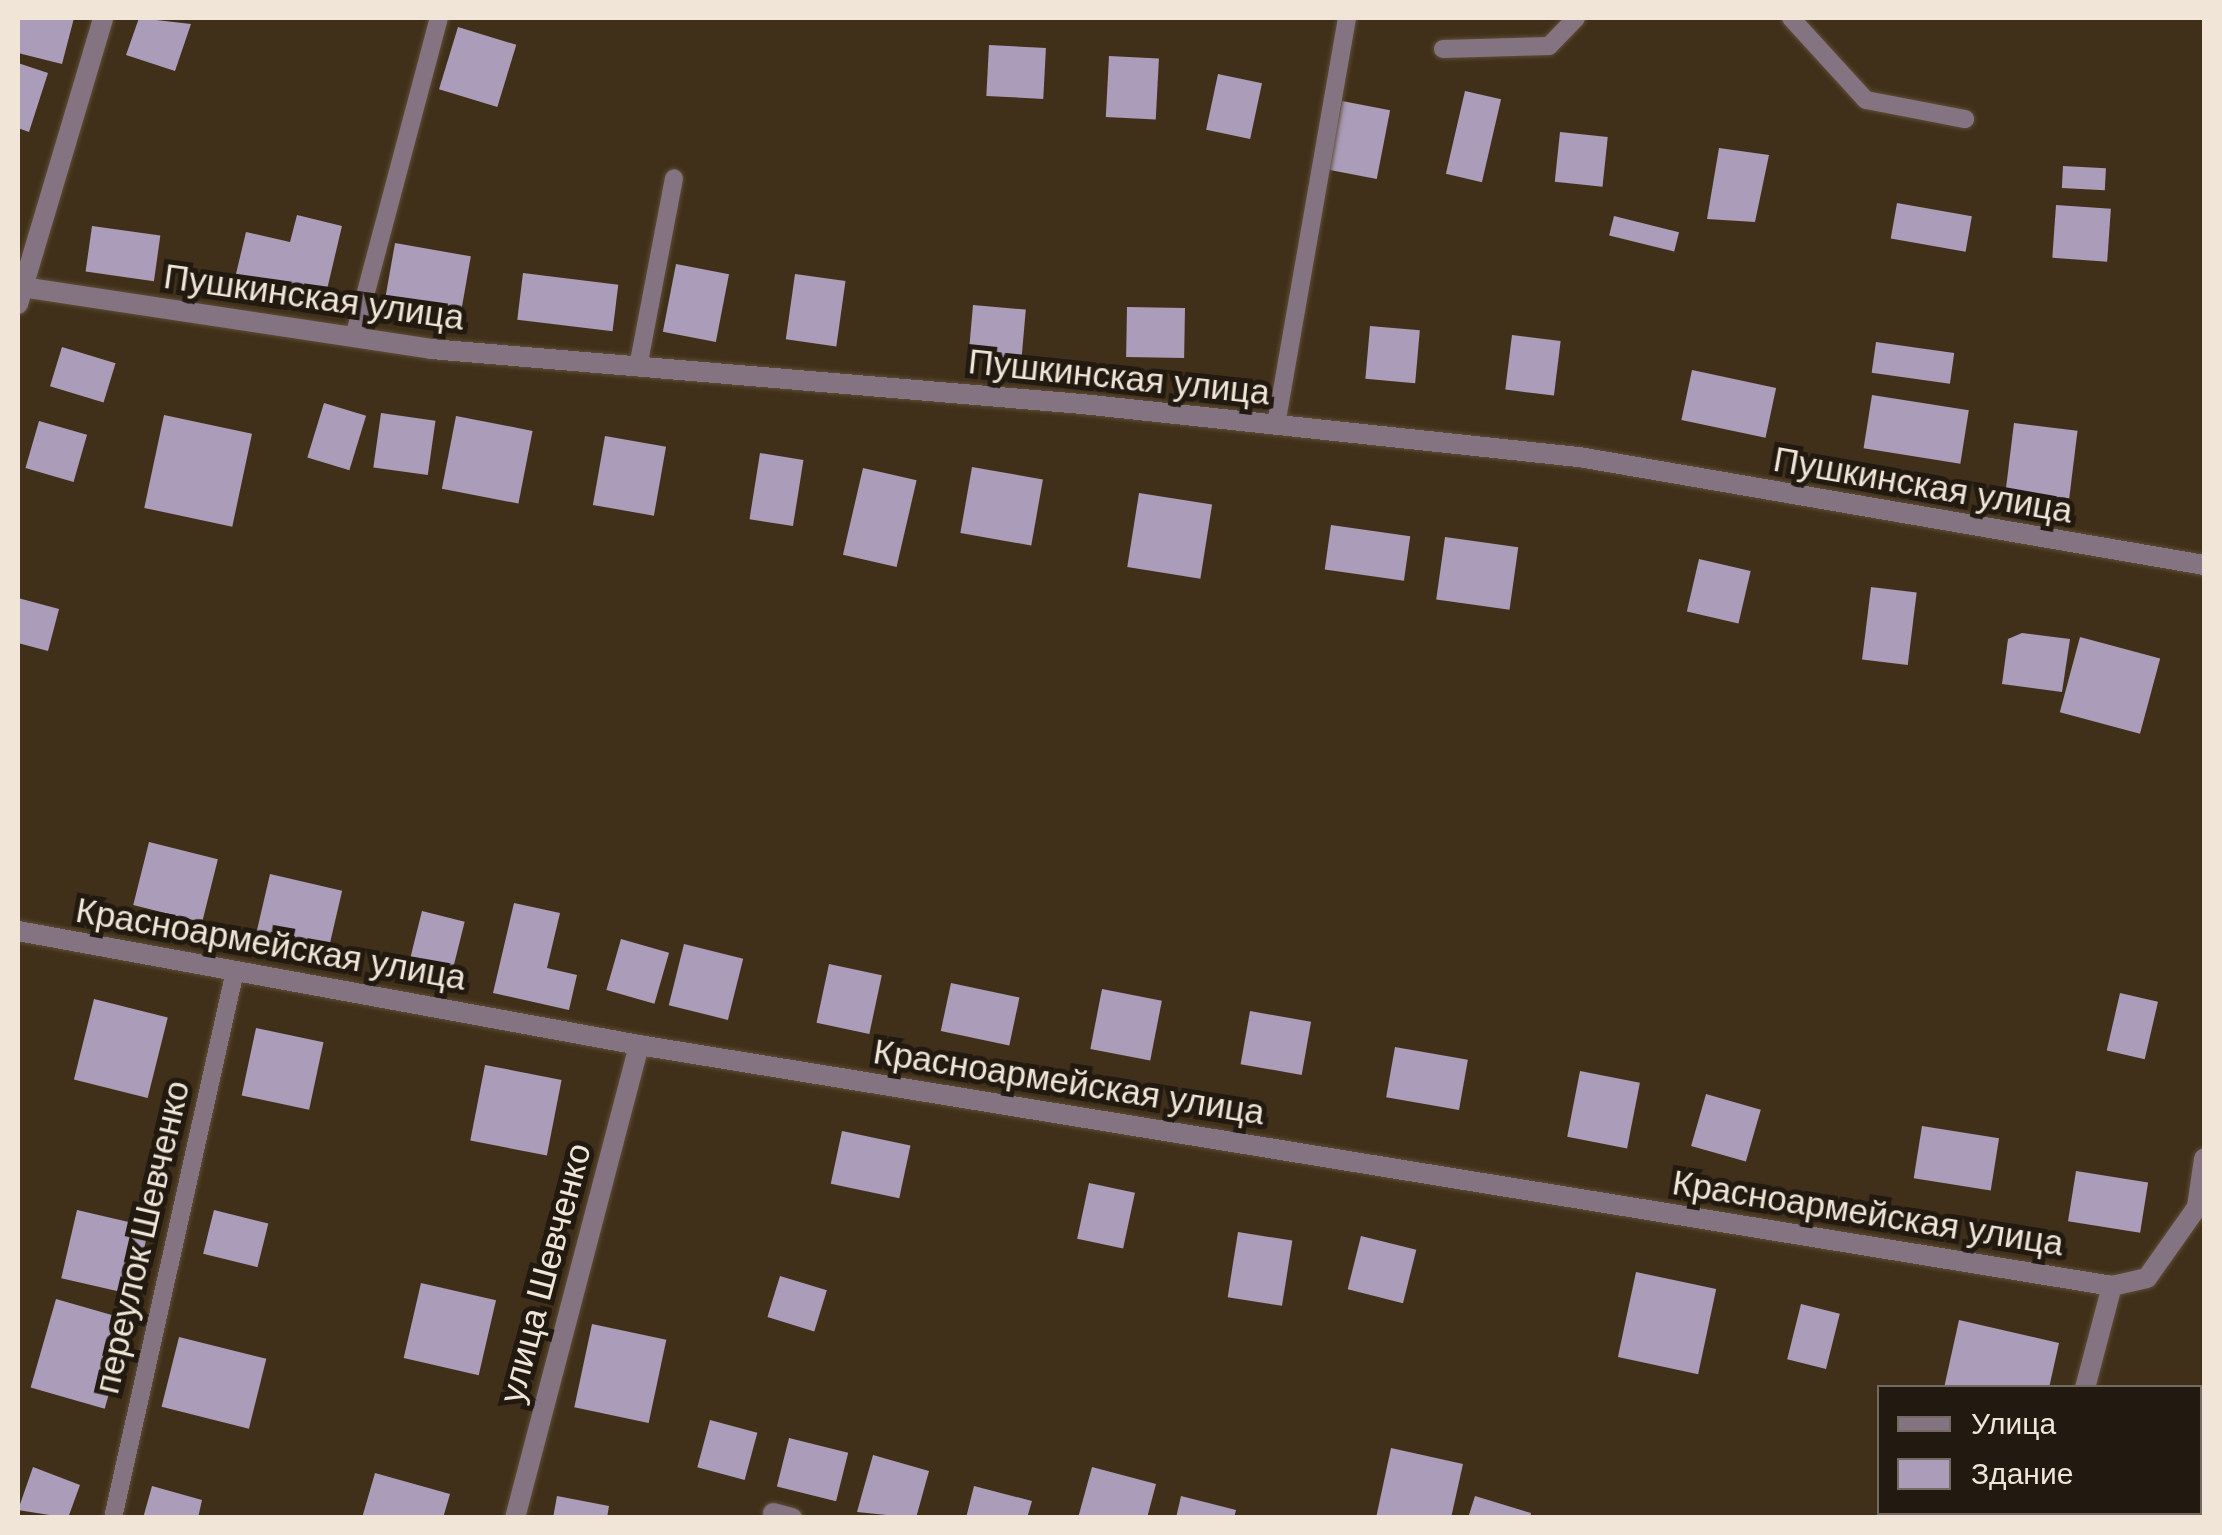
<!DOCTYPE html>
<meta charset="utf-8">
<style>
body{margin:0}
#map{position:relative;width:2222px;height:1535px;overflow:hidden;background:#413019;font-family:Helvetica,sans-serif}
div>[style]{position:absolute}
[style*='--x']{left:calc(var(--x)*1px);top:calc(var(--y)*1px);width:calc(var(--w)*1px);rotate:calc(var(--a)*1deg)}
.building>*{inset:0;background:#ab9cb9;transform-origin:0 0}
.roads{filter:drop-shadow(0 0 2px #5d4d37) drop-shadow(0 0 2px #5d4d37)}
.lane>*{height:18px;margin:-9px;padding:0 9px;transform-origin:9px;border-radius:9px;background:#847482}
.street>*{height:20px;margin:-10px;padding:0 10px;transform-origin:10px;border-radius:10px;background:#847482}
span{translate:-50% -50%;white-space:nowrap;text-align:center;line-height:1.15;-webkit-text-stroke:10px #221a10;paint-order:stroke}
.street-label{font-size:35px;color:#f0e5d7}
.frame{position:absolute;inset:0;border:20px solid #f0e5d7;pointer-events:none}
.legend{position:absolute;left:1877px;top:1385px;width:325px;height:130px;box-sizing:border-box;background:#221a10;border:2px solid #746b60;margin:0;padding:12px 18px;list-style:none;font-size:30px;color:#f0e5d7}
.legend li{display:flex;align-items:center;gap:20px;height:50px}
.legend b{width:50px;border:2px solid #746b60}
</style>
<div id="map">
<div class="building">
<div style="clip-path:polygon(18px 18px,74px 18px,62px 64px,18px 53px)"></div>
<div style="clip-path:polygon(139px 18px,191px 24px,175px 71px,126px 55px)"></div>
<div style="left:458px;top:27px;width:61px;height:65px;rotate:17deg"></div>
<div style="left:989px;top:45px;width:57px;height:51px;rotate:3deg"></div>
<div style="left:1109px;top:56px;width:50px;height:61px;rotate:3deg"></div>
<div style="clip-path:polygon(18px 63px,48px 73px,29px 132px,18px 128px)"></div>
<div style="left:1218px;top:74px;width:45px;height:57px;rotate:12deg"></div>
<div style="left:1465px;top:91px;width:37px;height:85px;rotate:13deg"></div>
<div style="left:1342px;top:101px;width:49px;height:70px;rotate:11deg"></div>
<div style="left:1560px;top:132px;width:48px;height:50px;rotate:6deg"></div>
<div style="clip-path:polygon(1719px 148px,1769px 155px,1755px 222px,1707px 219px)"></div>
<div style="left:2063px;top:166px;width:43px;height:22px;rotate:3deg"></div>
<div style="left:1897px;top:203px;width:76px;height:36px;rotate:10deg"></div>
<div style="left:2056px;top:205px;width:55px;height:53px;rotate:4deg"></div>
<div style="clip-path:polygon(297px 215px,342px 226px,325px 298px,235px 278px,246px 232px,290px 242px)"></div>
<div style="left:1614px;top:216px;width:67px;height:20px;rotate:14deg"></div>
<div style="left:92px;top:226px;width:69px;height:46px;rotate:8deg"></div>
<div style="left:395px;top:243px;width:77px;height:64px;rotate:10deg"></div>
<div style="left:676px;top:264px;width:54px;height:69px;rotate:11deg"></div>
<div style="left:523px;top:273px;width:96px;height:47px;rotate:7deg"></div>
<div style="left:795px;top:274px;width:51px;height:66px;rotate:8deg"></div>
<div style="left:973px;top:305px;width:53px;height:51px;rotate:5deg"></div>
<div style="left:1127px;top:307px;width:58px;height:50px;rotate:1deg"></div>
<div style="left:1370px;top:326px;width:50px;height:53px;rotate:5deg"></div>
<div style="left:1512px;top:335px;width:49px;height:55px;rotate:7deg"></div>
<div style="left:1876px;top:342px;width:79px;height:31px;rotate:8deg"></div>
<div style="left:62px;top:347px;width:56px;height:41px;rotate:17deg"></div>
<div style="left:1692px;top:370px;width:86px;height:51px;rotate:12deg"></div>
<div style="left:1872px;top:395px;width:98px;height:54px;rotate:9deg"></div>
<div style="left:324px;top:403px;width:44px;height:57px;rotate:17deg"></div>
<div style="left:381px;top:413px;width:55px;height:55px;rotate:8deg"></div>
<div style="left:164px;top:415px;width:90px;height:95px;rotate:12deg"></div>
<div style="left:456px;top:416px;width:78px;height:74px;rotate:11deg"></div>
<div style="left:39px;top:421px;width:50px;height:49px;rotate:16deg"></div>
<div style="left:2014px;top:423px;width:64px;height:68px;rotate:7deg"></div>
<div style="left:605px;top:436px;width:62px;height:70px;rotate:10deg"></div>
<div style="left:760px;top:453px;width:44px;height:67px;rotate:9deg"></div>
<div style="left:972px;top:467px;width:72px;height:67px;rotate:10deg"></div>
<div style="left:863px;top:468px;width:55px;height:89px;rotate:13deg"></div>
<div style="left:1139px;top:493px;width:74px;height:75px;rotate:9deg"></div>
<div style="left:1331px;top:525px;width:80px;height:45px;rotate:8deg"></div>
<div style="left:1445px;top:537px;width:74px;height:63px;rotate:8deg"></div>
<div style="left:1699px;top:559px;width:53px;height:54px;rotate:13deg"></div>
<div style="left:1871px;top:587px;width:46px;height:73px;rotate:7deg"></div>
<div style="clip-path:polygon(18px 598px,59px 609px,48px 651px,18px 643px)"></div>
<div style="clip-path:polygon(2022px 633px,2070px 639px,2062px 692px,2002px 684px,2008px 639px)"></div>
<div style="left:2080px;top:637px;width:83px;height:78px;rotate:15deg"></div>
<div style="left:149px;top:842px;width:71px;height:65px;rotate:14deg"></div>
<div style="left:270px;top:874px;width:74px;height:64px;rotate:13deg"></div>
<div style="clip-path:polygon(514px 903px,560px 913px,547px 968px,577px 975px,569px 1010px,493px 993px)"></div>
<div style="left:422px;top:911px;width:44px;height:60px;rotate:14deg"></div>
<div style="left:621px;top:939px;width:50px;height:53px;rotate:16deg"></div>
<div style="left:684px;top:944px;width:61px;height:63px;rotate:14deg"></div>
<div style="left:829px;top:964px;width:54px;height:60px;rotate:12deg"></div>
<div style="left:951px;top:983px;width:70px;height:49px;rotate:12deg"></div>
<div style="left:1102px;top:989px;width:61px;height:61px;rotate:11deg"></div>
<div style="left:2120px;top:993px;width:39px;height:59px;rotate:13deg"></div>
<div style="left:94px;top:999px;width:76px;height:83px;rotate:14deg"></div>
<div style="left:1250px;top:1011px;width:62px;height:54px;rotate:10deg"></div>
<div style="left:256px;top:1028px;width:69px;height:69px;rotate:12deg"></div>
<div style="left:1395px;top:1047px;width:74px;height:51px;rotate:10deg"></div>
<div style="left:485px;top:1065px;width:78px;height:77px;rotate:11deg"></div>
<div style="left:1580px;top:1071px;width:61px;height:67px;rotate:11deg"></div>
<div style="left:1706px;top:1094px;width:57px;height:54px;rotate:16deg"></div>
<div style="left:1922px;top:1126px;width:78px;height:53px;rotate:9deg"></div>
<div style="left:842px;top:1131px;width:70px;height:54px;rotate:12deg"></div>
<div style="left:2076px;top:1171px;width:73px;height:51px;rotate:9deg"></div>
<div style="left:1089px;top:1183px;width:47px;height:57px;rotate:12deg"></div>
<div style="left:77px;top:1210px;width:74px;height:70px;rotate:13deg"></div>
<div style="left:214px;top:1210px;width:56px;height:45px;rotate:14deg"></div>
<div style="left:1238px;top:1232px;width:55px;height:66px;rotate:9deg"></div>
<div style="left:1361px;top:1236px;width:57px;height:55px;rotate:14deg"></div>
<div style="left:1636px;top:1272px;width:82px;height:87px;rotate:12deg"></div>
<div style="left:780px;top:1276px;width:49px;height:43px;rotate:17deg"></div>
<div style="left:421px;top:1283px;width:77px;height:77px;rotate:13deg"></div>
<div style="left:56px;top:1299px;width:77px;height:92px;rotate:16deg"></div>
<div style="left:1801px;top:1304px;width:40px;height:57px;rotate:14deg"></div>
<div style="clip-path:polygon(1959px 1320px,2059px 1343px,2049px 1388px,1944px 1388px)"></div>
<div style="left:592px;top:1324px;width:76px;height:85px;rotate:12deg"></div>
<div style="left:179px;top:1337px;width:90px;height:72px;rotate:14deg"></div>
<div style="left:710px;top:1420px;width:49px;height:49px;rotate:15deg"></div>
<div style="left:789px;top:1438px;width:61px;height:50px;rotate:14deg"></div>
<div style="clip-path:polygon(1391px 1448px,1463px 1464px,1451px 1518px,1376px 1518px)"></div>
<div style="clip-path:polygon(873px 1455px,929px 1471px,916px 1518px,857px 1512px)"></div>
<div style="clip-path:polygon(33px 1467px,80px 1485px,68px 1518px,18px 1510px)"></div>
<div style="clip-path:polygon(1092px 1467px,1156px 1484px,1147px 1518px,1078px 1518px)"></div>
<div style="clip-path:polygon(375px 1473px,450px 1494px,443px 1518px,362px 1518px)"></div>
<div style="clip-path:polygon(152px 1486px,202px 1500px,198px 1518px,143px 1518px)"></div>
<div style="clip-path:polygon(974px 1486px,1032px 1501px,1027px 1518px,966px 1518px)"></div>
<div style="clip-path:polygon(557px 1496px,609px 1506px,607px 1518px,553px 1518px)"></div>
<div style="clip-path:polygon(1181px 1496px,1236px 1510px,1234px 1518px,1176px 1518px)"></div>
<div style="clip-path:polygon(1475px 1496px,1531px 1513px,1530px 1518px,1468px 1518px)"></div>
</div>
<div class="roads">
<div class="lane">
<div style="--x:1791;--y:18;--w:111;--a:47.6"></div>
<div style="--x:1866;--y:100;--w:101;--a:10.9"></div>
<div style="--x:1443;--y:49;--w:106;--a:-1.6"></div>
<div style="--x:1549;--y:46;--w:39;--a:-46"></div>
<div style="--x:354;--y:337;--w:330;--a:-75.1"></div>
<div style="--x:638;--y:367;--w:192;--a:-79.2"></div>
<div style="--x:1276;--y:425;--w:413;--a:-80.1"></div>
<div style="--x:113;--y:1518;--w:560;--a:-77.43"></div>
</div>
<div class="street">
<div style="--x:22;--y:287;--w:414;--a:8.6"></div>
<div style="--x:431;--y:349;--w:653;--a:4.83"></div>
<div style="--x:1082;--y:404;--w:500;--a:6.1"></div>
<div style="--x:1579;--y:457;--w:634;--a:9.8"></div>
<div style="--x:18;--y:304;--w:298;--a:-73.4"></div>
<div style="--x:18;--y:931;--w:631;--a:10.4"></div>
<div style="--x:639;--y:1045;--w:1493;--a:9.29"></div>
<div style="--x:2085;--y:1388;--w:106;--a:-75.2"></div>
<div style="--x:2112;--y:1286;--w:36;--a:-13"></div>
<div style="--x:2147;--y:1278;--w:87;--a:-54.8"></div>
<div style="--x:2197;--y:1207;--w:49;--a:-81.7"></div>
<div style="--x:773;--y:1513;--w:20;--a:15"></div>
<div style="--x:515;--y:1518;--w:489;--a:-75.3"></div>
<div style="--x:2050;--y:1518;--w:6;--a:-81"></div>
</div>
</div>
<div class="street-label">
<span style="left:314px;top:297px;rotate:8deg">Пушкинская улица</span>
<span style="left:1119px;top:377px;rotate:6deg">Пушкинская улица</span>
<span style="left:1923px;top:485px;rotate:10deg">Пушкинская улица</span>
<span style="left:271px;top:944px;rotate:10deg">Красноармейская улица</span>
<span style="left:1069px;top:1082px;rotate:9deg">Красноармейская улица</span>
<span style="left:1868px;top:1213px;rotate:9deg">Красноармейская улица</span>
<span style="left:142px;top:1237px;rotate:-77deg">переулок Шевченко</span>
<span style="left:545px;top:1273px;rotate:-75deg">улица Шевченко</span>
</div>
<div class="frame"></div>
<ul class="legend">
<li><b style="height:12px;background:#847482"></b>Улица</li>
<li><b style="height:28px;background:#ab9cb9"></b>Здание</li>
</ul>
</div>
